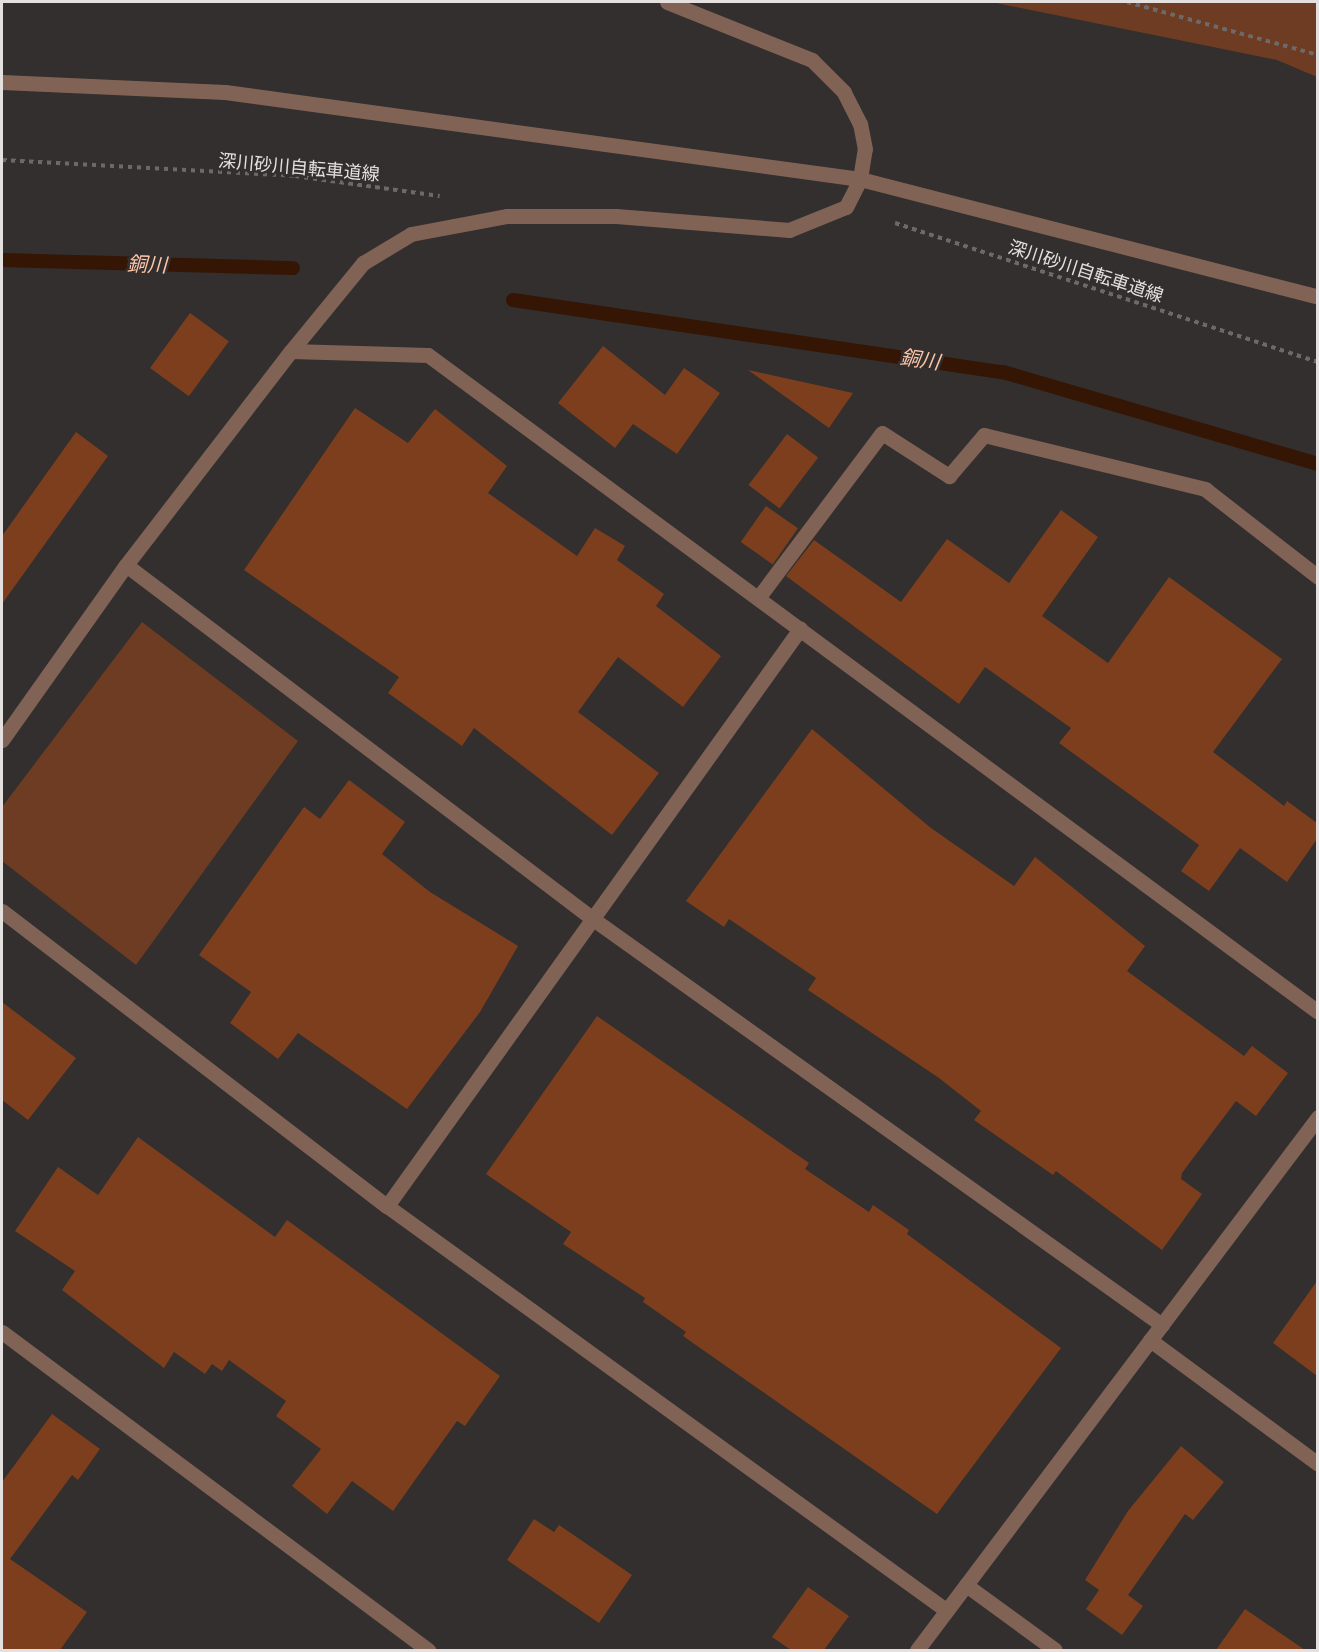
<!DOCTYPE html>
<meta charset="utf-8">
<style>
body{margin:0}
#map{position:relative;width:1319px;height:1652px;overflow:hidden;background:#322f2e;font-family:"Noto Serif","Noto Sans JP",serif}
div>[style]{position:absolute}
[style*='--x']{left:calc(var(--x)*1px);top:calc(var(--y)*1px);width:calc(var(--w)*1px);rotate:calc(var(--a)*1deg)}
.green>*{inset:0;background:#6d3c22}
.stream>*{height:14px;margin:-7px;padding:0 7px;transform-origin:7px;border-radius:7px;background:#351504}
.building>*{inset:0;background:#7c3e1c;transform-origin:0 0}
.path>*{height:4px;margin-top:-2px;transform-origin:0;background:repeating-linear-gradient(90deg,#6c6968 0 4.5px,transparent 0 9px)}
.service>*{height:15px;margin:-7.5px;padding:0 7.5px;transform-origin:7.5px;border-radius:7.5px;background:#816355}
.minor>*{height:15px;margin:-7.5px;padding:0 7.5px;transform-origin:7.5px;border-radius:7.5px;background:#816355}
span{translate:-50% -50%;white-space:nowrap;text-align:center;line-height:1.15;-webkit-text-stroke:5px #322f2e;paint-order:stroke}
.street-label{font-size:18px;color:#e3e0df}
.water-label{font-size:20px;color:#ffc5a8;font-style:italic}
.frame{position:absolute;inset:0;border:3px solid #e3e0df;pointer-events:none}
</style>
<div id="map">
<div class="green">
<div style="clip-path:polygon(991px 2px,1317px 2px,1317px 77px,1277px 60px)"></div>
<div style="clip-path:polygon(142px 622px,298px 741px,136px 965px,2px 861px,2px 807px)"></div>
</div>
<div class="stream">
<div style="--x:2;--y:260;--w:291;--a:1.6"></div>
<div style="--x:513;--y:300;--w:495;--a:8.4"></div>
<div style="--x:1003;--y:372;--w:328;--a:16.3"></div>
</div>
<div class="building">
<div style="left:190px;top:313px;width:48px;height:68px;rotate:36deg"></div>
<div style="clip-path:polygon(603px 346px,665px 395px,684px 368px,720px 393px,677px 454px,633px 424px,615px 448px,558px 403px)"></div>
<div style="clip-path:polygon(748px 370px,853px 393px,829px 428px)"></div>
<div style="clip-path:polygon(355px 408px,408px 443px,435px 409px,507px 466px,488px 493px,577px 556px,595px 528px,625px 546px,617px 560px,664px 594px,656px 606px,721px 656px,683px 707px,618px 657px,578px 712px,659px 773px,612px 835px,474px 728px,462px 746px,388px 693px,399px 677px,244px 570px)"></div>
<div style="clip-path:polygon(76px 432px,108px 456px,2px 604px,2px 536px)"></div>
<div style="left:787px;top:434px;width:39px;height:64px;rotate:37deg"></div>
<div style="left:766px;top:506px;width:39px;height:44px;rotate:35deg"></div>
<div style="clip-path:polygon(1061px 510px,1098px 537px,1042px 616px,1108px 663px,1169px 577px,1282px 659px,1213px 752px,1284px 806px,1287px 801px,1317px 823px,1317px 839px,1287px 882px,1240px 848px,1209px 891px,1181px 871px,1199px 845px,1059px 743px,1071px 728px,985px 667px,959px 704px,786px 576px,814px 540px,901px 602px,947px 539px,1009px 583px)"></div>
<div style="clip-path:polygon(812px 729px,931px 828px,1014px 886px,1035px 857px,1145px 946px,1127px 971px,1244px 1056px,1252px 1046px,1288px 1073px,1256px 1116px,1236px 1101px,1182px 1173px,1181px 1179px,1202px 1194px,1162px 1250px,1056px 1171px,1053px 1175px,974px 1120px,981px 1111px,939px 1078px,808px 990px,816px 978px,729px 919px,724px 927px,686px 901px)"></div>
<div style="clip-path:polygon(349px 780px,405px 822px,382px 854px,430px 892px,518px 946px,480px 1012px,407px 1109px,298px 1033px,278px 1059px,230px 1023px,251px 992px,199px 955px,304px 807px,320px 819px)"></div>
<div style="clip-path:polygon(2px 1002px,76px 1058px,28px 1120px,2px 1100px)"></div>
<div style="clip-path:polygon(597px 1016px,809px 1163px,805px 1169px,869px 1212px,873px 1205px,909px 1230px,907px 1234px,1061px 1348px,937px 1514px,683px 1336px,686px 1332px,643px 1302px,645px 1298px,563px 1244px,571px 1232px,486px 1174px)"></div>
<div style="clip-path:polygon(138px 1137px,275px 1237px,287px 1220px,500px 1376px,465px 1426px,457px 1421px,393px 1511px,352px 1481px,327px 1514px,292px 1486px,321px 1449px,276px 1416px,286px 1401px,229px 1360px,222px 1371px,212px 1364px,205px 1374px,174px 1352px,164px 1368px,62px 1290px,75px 1271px,15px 1231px,58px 1167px,98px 1195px)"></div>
<div style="clip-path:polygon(1317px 1281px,1317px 1376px,1273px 1343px)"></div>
<div style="clip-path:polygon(52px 1414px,100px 1449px,78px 1480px,72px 1475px,10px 1559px,87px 1612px,60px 1650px,2px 1650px,2px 1482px)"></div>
<div style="clip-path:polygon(1181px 1446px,1224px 1482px,1193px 1520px,1185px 1514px,1128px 1595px,1143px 1606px,1122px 1635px,1086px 1609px,1099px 1590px,1085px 1580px,1128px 1511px)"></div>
<div style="clip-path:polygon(534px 1519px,554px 1532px,559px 1525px,632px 1575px,599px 1623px,507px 1560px)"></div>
<div style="clip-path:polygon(808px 1587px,849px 1616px,824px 1650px,791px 1650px,772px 1637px)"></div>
<div style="clip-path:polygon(1245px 1609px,1305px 1650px,1216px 1650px)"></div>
</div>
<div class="path">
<div style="--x:1127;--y:2;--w:198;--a:15.5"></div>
<div style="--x:2;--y:160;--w:293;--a:3.1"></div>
<div style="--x:295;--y:176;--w:146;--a:7.9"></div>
<div style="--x:895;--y:223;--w:445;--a:18.2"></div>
</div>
<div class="service">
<div style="--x:2;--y:82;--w:223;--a:2.6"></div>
<div style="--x:225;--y:92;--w:641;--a:7.8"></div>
<div style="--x:860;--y:179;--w:473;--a:14.4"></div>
<div style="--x:291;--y:351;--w:114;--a:-50.7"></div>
<div style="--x:363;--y:263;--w:56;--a:-31.1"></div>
<div style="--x:411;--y:234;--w:98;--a:-10.6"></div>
<div style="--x:507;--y:216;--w:109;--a:0"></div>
<div style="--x:616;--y:216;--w:174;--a:4.6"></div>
<div style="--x:789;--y:230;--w:61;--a:-22"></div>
<div style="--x:846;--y:207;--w:31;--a:-63"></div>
<div style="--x:860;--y:179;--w:30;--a:-81"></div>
<div style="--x:865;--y:149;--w:25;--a:-101"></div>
<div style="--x:860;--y:124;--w:36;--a:-117"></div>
<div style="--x:844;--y:92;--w:45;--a:-135"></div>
<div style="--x:812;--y:60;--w:156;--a:-158.2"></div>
<div style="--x:758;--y:598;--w:206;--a:-53.1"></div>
<div style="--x:882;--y:433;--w:80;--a:32.7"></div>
</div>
<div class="minor">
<div style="--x:949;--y:476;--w:54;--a:-49.5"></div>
<div style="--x:984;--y:435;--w:228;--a:13.7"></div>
<div style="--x:1205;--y:489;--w:143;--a:37.9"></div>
<div style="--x:126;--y:565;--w:586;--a:37.16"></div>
<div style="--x:593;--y:919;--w:699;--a:35.51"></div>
<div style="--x:2;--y:740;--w:214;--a:-54.7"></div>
<div style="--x:126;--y:565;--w:270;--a:-52.4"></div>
<div style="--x:291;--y:351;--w:137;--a:1.7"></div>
<div style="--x:428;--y:355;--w:1106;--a:36.43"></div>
<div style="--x:2;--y:911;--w:485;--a:37.5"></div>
<div style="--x:387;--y:1206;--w:690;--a:35.86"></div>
<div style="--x:387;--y:1206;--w:710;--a:-54.41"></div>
<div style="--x:2;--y:1332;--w:532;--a:36.74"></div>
<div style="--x:1150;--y:1340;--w:209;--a:36.4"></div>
<div style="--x:966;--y:1585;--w:110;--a:36.1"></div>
<div style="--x:917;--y:1650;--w:667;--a:-53.04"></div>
</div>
<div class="street-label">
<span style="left:299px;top:167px;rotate:5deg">深川砂川自転車道線</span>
<span style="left:1086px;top:271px;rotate:18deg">深川砂川自転車道線</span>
</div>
<div class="water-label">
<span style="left:147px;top:264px;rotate:2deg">銅川</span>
<span style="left:920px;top:359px;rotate:8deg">銅川</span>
</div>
<div class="frame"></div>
</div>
